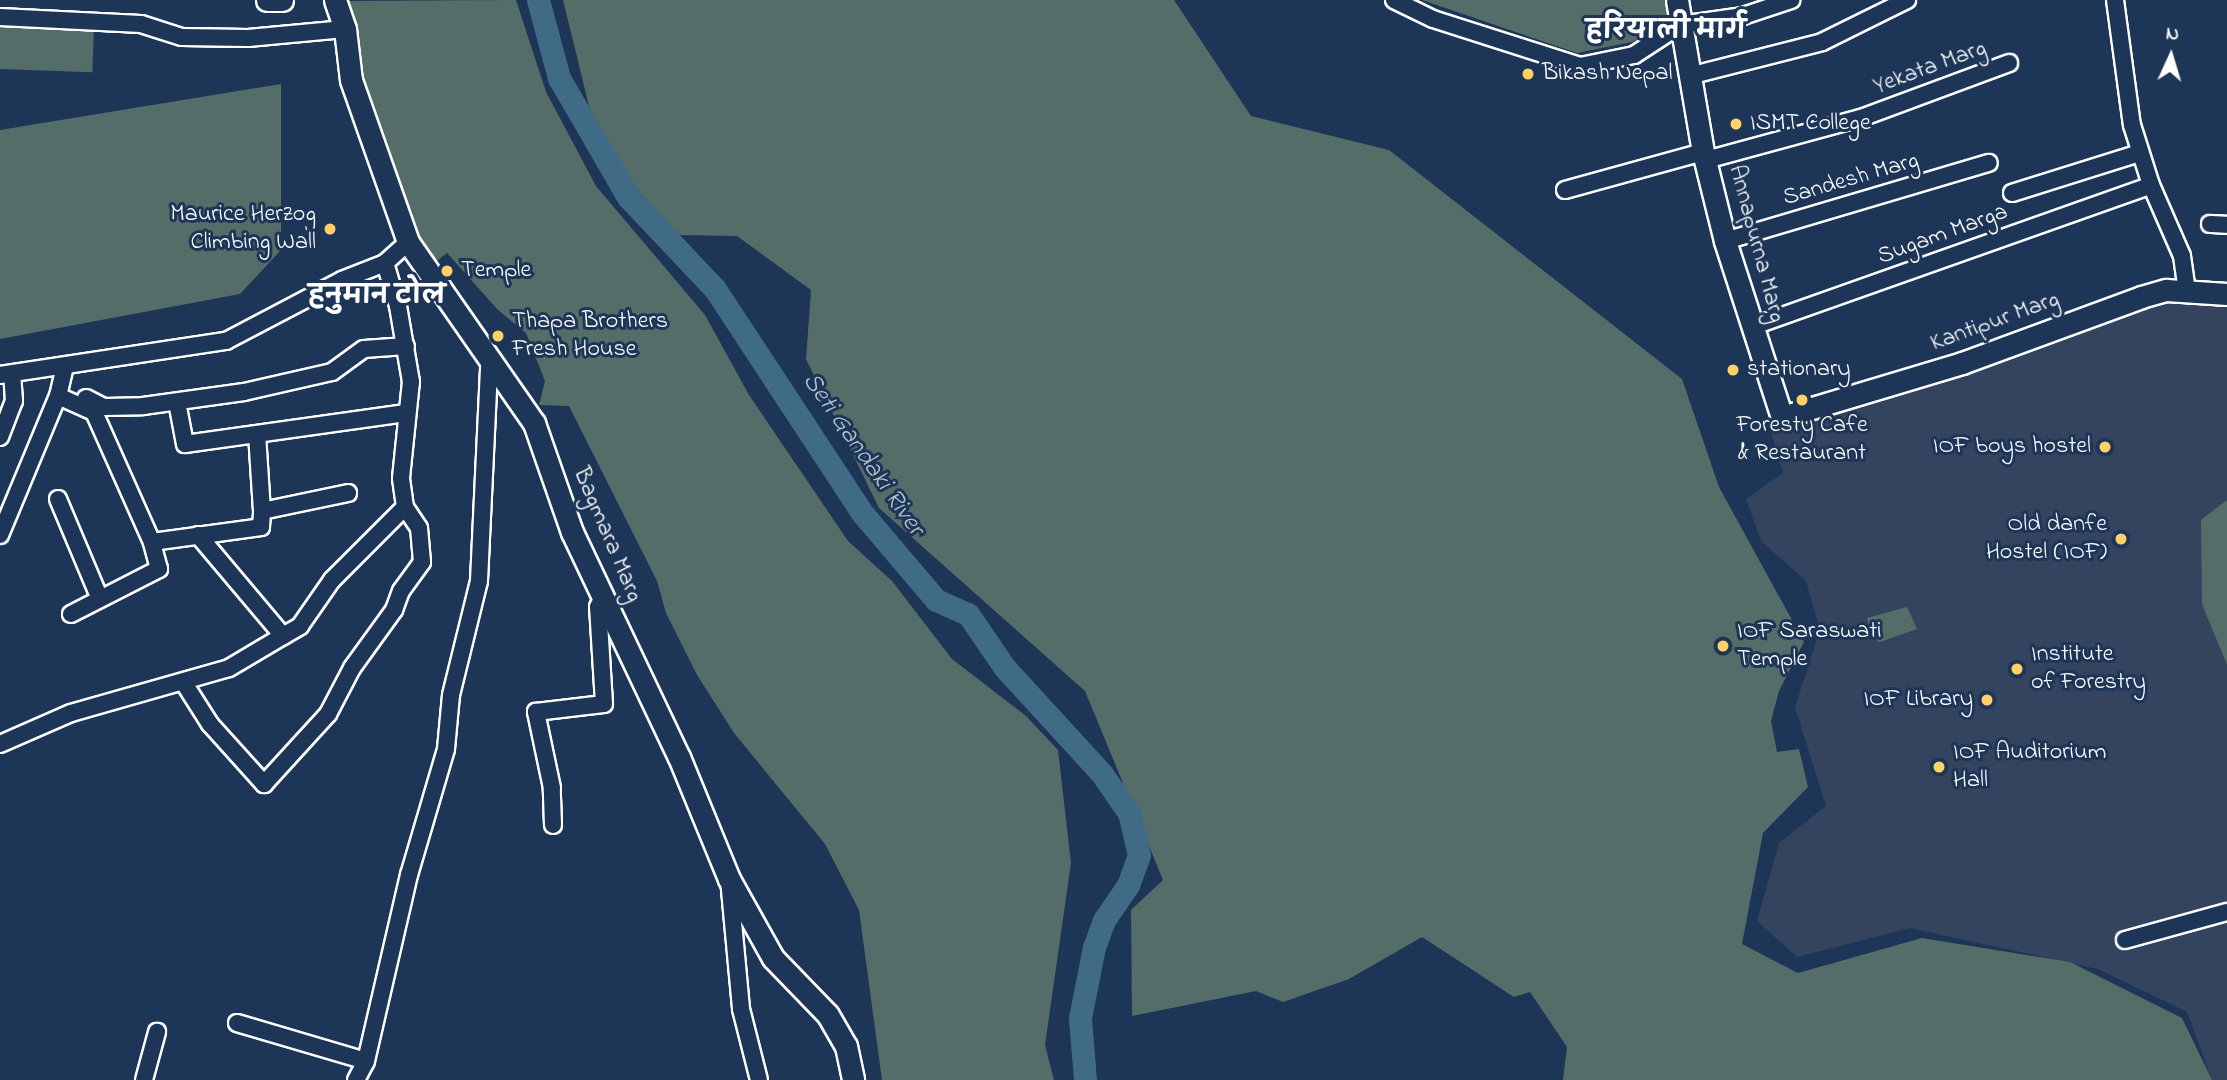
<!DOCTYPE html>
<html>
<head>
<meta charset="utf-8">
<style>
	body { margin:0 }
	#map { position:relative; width:2227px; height:1080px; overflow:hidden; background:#1d3557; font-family:"Indie Flower","Playpen Sans Deva",sans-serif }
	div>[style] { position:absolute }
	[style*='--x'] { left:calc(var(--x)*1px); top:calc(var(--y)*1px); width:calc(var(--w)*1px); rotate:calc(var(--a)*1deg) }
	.built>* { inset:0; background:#34445f }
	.green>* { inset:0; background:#556d69; transform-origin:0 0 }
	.river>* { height:23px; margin:-11.5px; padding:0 11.5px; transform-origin:11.5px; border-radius:11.5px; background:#3f6b86 }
	.roads { filter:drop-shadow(2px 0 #fff) drop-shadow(-2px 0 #fff) drop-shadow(0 2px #fff) drop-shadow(0 -2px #fff) }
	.street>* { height:16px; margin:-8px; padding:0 8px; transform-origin:8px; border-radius:8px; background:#1d3557 }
	.secondary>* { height:21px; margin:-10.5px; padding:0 10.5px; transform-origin:10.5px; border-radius:10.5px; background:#1d3557 }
	.dots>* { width:19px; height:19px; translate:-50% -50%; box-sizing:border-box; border:4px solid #1d3557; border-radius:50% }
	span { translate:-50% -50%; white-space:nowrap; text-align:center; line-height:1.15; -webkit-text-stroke:6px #1d3557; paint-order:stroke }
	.street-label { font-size:24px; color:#fff }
	.poi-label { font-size:24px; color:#fff }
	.left { translate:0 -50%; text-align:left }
	.right { translate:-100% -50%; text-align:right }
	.neighbourhood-label { font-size:26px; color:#fff; font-weight:700 }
	.water-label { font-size:26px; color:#b2c4cf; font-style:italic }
	.north { position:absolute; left:2136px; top:21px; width:70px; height:70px; -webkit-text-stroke:5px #1d3557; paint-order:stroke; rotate:4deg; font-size:19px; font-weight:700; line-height:28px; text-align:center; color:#fff }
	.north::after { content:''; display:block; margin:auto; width:24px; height:32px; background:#fff; clip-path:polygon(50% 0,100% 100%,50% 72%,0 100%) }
</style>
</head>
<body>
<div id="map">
	<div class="built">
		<i style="clip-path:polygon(2170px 297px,2227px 301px,2227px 1080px,2212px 1080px,2187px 1012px,2098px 969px,1910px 928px,1797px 957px,1757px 921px,1779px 843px,1826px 806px,1795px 707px,1820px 630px,1806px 581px,1761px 541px,1746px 499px,1783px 473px,1769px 426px)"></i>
	</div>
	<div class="green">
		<i style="clip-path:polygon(516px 0,546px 92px,596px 186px,705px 315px,749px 395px,848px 541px,892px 581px,952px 659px,1026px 716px,1058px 750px,1071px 863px,1045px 1045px,1054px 1080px,882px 1080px,859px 910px,825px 844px,734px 733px,697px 675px,666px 613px,657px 581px,569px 406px,539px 405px,545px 381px,526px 333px,498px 310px,447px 253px,433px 264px,417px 239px,369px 114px,345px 1px)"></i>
		<i style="clip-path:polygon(563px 0,1174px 0,1251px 116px,1389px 150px,1682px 379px,1719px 487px,1804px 642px,1779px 691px,1771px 721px,1777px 752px,1799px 749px,1808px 787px,1763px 833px,1742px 944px,1798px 973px,1922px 938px,2070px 962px,2182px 1018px,2212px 1080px,1563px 1080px,1567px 1047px,1530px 992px,1514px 997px,1422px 937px,1349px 979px,1283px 1002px,1256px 991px,1132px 1016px,1131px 910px,1163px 880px,1085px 691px,879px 508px,806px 359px,811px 290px,737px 236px,678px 235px,599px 147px)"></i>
		<i style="clip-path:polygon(1422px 0,1665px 0,1669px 24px,1632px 42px,1577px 53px)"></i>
		<i style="left:0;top:24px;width:94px;height:45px;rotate:2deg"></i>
		<i style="clip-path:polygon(281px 84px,281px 250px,240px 294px,0 339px,0 130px)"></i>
		<i style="clip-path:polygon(2227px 500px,2227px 665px,2202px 604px,2201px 520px)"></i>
		<i style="clip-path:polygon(1907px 607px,1917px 629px,1880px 642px,1872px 638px,1867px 618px)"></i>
	</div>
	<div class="river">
		<i style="--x:538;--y:0;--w:81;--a:74.9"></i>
		<i style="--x:559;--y:78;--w:138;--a:59.9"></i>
		<i style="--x:628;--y:197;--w:127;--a:46.6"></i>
		<i style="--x:715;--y:289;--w:269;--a:56.7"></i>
		<i style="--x:863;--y:514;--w:113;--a:49.7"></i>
		<i style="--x:936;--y:600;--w:35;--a:24"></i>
		<i style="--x:968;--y:614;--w:65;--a:55.6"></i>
		<i style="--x:1005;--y:668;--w:144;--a:47.5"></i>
		<i style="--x:1102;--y:774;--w:47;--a:55.3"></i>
		<i style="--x:1129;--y:813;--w:43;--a:76.6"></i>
		<i style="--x:1139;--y:855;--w:32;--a:110"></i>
		<i style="--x:1128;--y:885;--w:42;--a:124.4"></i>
		<i style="--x:1104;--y:920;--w:29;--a:110"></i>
		<i style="--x:1094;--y:947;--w:72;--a:101.2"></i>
		<i style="--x:1080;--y:1018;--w:62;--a:85.4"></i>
	</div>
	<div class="roads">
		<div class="street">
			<i style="--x:1394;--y:0;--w:43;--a:26"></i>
			<i style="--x:1433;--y:19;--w:154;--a:17.7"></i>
			<i style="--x:1580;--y:66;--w:55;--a:-11.5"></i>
			<i style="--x:1634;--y:55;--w:55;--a:-33.1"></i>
			<i style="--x:1680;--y:25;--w:64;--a:-8.1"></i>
			<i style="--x:1743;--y:16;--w:51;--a:-18.4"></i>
			<i style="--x:2115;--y:0;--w:126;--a:82.3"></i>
			<i style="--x:2132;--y:125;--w:63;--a:72.4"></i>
			<i style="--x:2151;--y:185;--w:77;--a:66.4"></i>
			<i style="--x:2182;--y:256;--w:35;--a:82"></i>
			<i style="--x:0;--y:17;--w:141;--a:2.8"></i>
			<i style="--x:141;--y:24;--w:43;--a:17.6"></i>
			<i style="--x:182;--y:37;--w:66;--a:0.9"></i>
			<i style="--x:248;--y:38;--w:97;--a:-5.3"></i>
			<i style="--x:1689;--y:76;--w:137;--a:-14.3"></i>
			<i style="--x:1822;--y:42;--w:95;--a:-26.3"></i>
			<i style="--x:1706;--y:160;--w:161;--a:-15.2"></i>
			<i style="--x:1861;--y:118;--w:158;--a:-20.4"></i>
			<i style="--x:1565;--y:190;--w:143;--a:-15.4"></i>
			<i style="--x:2012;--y:193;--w:134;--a:-17.4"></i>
			<i style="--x:2210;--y:224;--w:17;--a:3"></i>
			<i style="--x:1725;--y:241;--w:275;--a:-16.5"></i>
			<i style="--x:1751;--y:327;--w:424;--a:-19.5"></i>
			<i style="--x:65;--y:366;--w:31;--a:103"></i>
			<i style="--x:58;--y:396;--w:39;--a:24"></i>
			<i style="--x:94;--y:412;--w:142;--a:66"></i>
			<i style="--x:152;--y:542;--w:110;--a:-7.8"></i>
			<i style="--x:261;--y:527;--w:16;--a:-86"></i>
			<i style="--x:262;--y:511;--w:88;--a:-11.8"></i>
			<i style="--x:0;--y:375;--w:229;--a:-8.6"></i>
			<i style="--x:226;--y:341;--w:131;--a:-27.7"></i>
			<i style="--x:342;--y:280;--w:46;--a:-21.6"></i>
			<i style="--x:385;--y:263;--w:31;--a:-42"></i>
			<i style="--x:86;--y:398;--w:20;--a:27"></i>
			<i style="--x:104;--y:407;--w:39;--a:-1"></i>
			<i style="--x:143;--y:406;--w:102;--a:-7.9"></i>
			<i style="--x:244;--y:392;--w:90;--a:-12.8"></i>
			<i style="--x:332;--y:372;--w:39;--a:-36"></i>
			<i style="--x:364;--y:349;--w:42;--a:-4.1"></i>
			<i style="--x:177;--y:402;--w:43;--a:79.2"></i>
			<i style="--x:185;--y:444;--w:223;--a:-8"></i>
			<i style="--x:257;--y:434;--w:77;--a:86.3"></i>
			<i style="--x:0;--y:437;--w:39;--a:-69"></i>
			<i style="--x:14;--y:401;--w:27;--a:-94"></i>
			<i style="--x:58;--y:499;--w:108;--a:67.2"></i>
			<i style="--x:0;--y:535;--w:151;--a:-67.4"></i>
			<i style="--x:198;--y:535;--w:132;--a:49.9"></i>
			<i style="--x:283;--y:636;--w:20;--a:-30"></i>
			<i style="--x:300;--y:626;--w:56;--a:-55.2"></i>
			<i style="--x:332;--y:580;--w:103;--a:-45"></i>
			<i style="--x:405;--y:507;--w:29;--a:-98"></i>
			<i style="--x:401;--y:478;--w:97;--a:-84.1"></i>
			<i style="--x:411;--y:382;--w:77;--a:-99.7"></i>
			<i style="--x:398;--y:306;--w:45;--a:-106.8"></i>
			<i style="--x:71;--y:614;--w:99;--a:-27.1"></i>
			<i style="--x:159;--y:569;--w:28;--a:-105"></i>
			<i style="--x:184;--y:683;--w:49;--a:57.6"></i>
			<i style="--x:210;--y:724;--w:81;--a:48"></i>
			<i style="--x:264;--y:784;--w:95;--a:-47.6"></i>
			<i style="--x:328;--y:714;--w:52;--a:-62.4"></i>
			<i style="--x:352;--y:668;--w:72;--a:-54.1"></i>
			<i style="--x:394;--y:610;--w:20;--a:-70"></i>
			<i style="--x:401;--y:591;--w:36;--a:-54"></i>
			<i style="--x:422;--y:562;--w:34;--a:-95"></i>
			<i style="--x:419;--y:528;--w:25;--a:-124"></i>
			<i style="--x:0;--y:744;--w:77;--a:-23.6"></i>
			<i style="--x:71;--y:713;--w:164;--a:-15.9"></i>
			<i style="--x:229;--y:668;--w:63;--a:-30.7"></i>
			<i style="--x:553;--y:825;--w:37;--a:-92"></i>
			<i style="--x:552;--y:788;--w:78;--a:-101.9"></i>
			<i style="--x:536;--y:712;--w:68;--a:-6.7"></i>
			<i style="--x:604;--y:704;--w:97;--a:-93.5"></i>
			<i style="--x:598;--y:607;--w:11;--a:-63"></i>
			<i style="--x:729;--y:879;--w:131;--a:84.7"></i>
			<i style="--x:741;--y:1009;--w:73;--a:75.8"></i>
			<i style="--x:2125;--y:940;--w:106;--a:-15.4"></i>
			<i style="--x:237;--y:1023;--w:134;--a:16.4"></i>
			<i style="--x:144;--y:1080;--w:50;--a:-74.8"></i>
			<i style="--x:356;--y:1080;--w:21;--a:-62"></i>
			<i style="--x:366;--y:1061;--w:191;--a:-77"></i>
			<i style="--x:409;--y:875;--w:131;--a:-73.6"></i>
			<i style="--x:446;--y:749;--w:54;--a:-84.7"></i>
			<i style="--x:451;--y:695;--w:117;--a:-76.2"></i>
			<i style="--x:479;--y:581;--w:216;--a:-87.3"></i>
		</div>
		<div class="secondary">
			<i style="--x:267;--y:0;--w:15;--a:0"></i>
			<i style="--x:335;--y:0;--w:31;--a:71"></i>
			<i style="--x:345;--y:29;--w:51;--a:83.3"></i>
			<i style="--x:351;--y:80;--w:172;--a:70.6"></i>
			<i style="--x:408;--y:242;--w:221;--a:55.2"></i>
			<i style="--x:534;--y:423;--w:115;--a:70.8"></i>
			<i style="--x:572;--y:532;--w:249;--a:64.6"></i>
			<i style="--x:679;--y:757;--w:132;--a:67.7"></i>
			<i style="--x:729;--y:879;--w:90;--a:60.9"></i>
			<i style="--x:773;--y:958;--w:79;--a:46"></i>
			<i style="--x:828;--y:1015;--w:36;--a:60"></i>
			<i style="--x:846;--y:1046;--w:35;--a:78"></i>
			<i style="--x:1677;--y:0;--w:154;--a:80.3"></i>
			<i style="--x:1703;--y:152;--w:92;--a:76.1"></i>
			<i style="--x:1725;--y:241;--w:185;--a:72.1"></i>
			<i style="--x:1782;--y:417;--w:188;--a:-16.7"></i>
			<i style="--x:1962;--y:363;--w:191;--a:-20.2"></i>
			<i style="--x:2141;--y:297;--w:26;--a:-16"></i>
			<i style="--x:2166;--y:290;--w:61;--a:3.8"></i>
		</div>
	</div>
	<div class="dots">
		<i style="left:1528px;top:74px;background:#ffd166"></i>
		<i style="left:1736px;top:124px;background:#ffd166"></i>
		<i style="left:330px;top:229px;background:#ffd166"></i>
		<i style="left:447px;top:271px;background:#ffd166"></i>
		<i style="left:498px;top:336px;background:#ffd166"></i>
		<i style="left:1733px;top:370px;background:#ffd166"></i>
		<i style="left:1802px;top:400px;background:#ffd166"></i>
		<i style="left:2105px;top:447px;background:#ffd166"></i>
		<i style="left:2121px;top:539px;background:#ffd166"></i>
		<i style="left:1723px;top:646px;background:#ffd166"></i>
		<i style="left:2017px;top:669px;background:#ffd166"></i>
		<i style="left:1987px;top:700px;background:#ffd166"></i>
		<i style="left:1939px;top:767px;background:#ffd166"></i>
	</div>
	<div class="street-label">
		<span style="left:1930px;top:68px;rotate:-20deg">Yekata Marg</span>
		<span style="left:1851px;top:180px;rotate:-16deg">Sandesh Marg</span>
		<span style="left:1943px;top:235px;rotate:-20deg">Sugam Marga</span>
		<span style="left:1756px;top:244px;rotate:75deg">Annapurna Marg</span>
		<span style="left:1995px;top:322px;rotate:-20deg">Kantipur Marg</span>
		<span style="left:607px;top:535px;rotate:67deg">Bagmara Marg</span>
	</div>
	<div class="poi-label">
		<span class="left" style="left:1542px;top:74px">Bikash Nepal</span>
		<span class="left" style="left:1750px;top:124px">ISMT College</span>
		<span class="right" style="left:316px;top:229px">Maurice Herzog<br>Climbing Wall</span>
		<span class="left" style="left:461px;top:271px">Temple</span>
		<span class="left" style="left:512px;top:336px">Thapa Brothers<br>Fresh House</span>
		<span class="left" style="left:1747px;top:370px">stationary</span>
		<span style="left:1802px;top:440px">Foresty Cafe<br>&amp; Restaurant</span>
		<span class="right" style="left:2091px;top:447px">IOF boys hostel</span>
		<span class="right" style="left:2107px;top:539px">Old danfe<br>Hostel (IOF)</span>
		<span class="left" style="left:1737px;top:646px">IOF Saraswati<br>Temple</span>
		<span class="left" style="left:2031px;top:669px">Institute<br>of Forestry</span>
		<span class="right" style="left:1973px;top:700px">IOF Library</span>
		<span class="left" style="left:1953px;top:767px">IOF Auditorium<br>Hall</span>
	</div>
	<div class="neighbourhood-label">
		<span style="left:1666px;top:33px">हरियाली मार्ग</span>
		<span style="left:377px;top:298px">हनुमान टोल</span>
	</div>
	<div class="water-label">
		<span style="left:862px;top:455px;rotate:55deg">Seti Gandaki River</span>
	</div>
	<div class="north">N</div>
</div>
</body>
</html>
